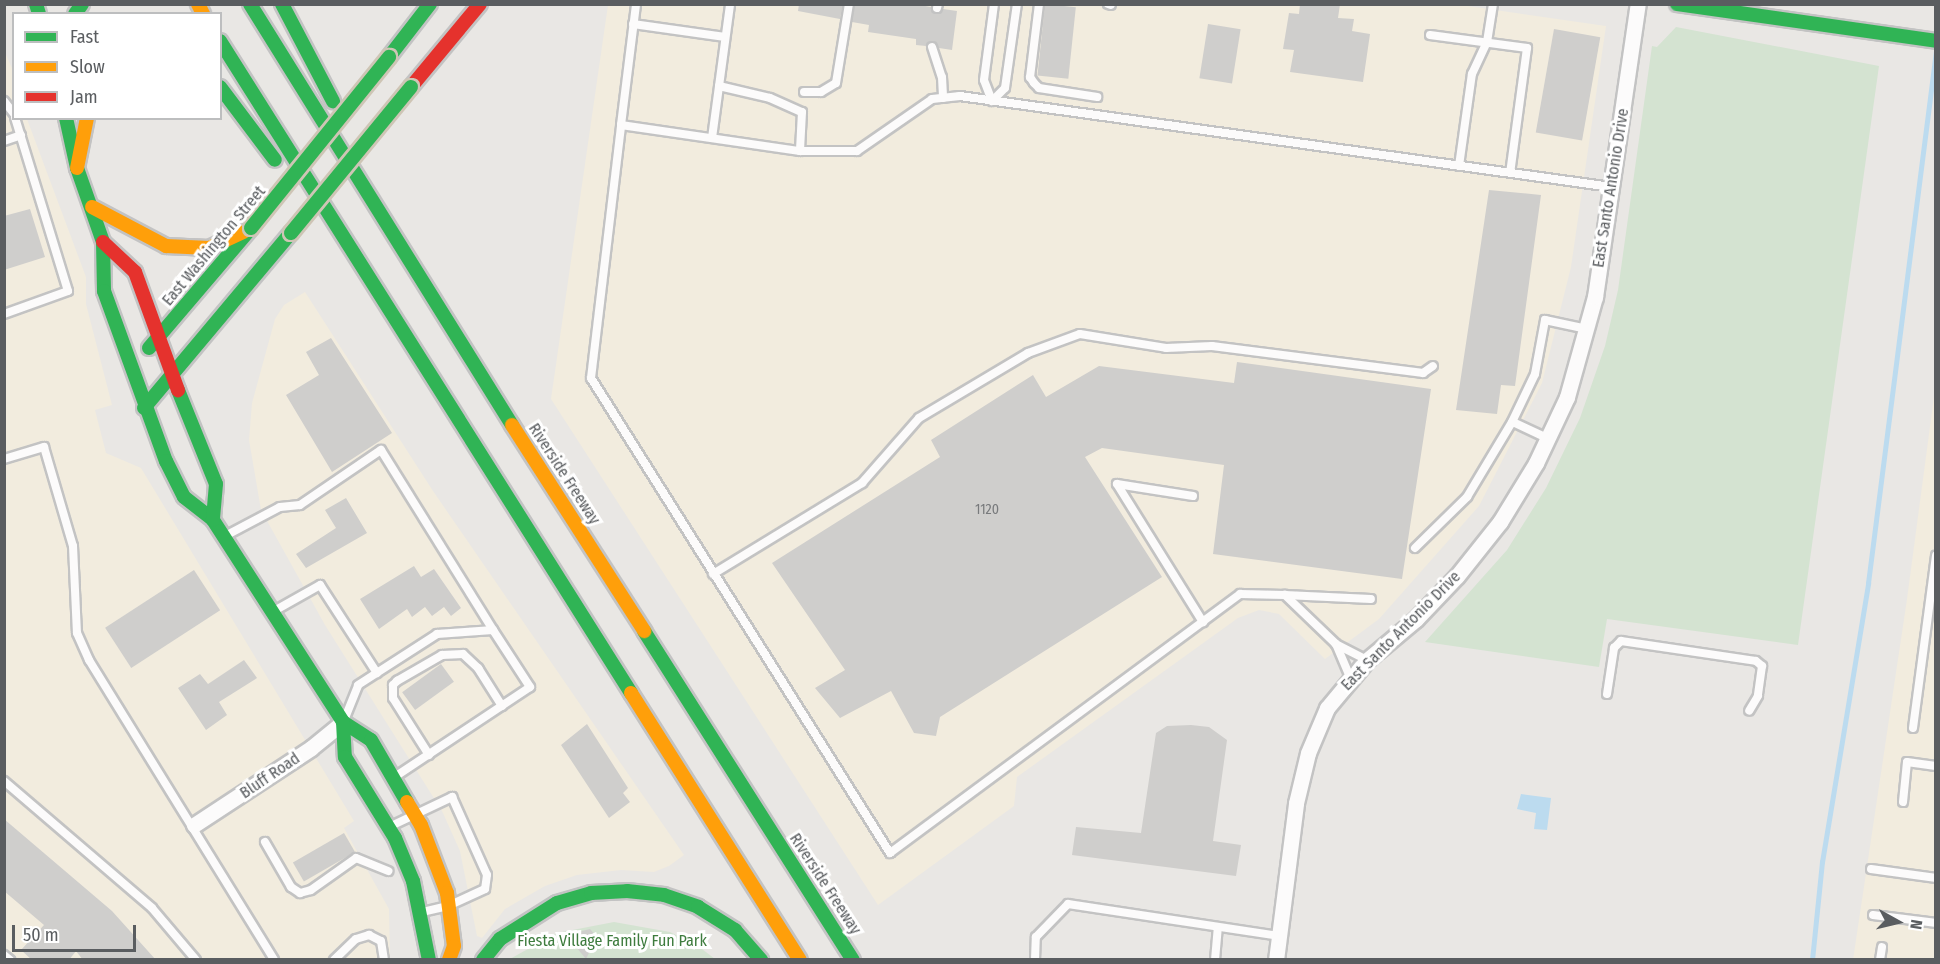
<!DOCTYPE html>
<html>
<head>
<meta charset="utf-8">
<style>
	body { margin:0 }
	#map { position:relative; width:1940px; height:964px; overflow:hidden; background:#e9e7e4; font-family:"Fira Sans Condensed",sans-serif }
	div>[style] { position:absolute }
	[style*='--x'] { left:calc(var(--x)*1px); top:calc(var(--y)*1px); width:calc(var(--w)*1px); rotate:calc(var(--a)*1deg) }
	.commercial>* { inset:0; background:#f2ecde }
	.green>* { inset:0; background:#d4e3d1 }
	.water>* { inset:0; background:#bcdbef }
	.stream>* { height:5px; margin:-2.5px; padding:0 2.5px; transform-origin:2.5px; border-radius:2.5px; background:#bcdbef }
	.building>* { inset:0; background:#cfcecc; transform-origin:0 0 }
	.roads { filter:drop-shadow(2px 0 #c3c3c3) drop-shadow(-2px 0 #c3c3c3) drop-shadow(0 2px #c3c3c3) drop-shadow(0 -2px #c3c3c3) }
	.lane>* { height:8px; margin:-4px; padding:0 4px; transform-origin:4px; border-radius:4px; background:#fcfbfb }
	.street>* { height:15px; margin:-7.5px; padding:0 7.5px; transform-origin:7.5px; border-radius:7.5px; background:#fcfbfb }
	.fast>* { height:14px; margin:-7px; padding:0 7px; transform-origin:7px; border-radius:7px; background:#30b455 }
	.slow>* { height:14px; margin:-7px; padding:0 7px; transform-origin:7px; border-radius:7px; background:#ff9f0a }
	.jam>* { height:14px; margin:-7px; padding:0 7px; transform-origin:7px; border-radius:7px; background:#e5322d }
	.bridges { filter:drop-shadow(2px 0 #cec5b5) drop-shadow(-2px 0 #cec5b5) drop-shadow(0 2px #cec5b5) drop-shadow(0 -2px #cec5b5) }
	.fast-bridge>* { height:14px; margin:-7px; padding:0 7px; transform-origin:7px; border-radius:7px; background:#30b455 }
	span { translate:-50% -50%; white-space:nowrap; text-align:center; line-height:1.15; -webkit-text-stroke:6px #fff; paint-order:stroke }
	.number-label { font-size:14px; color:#787a7c }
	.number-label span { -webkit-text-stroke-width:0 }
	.street-label { font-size:16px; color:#5a5d60 }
	.park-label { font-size:16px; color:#3e7c3e }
	.frame { position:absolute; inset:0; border:6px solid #5a5d60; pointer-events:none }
	.legend { position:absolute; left:12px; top:12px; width:210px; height:108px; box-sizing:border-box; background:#fff; border:2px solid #bdbebf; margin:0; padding:8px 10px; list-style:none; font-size:18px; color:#5a5d60 }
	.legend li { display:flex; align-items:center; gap:12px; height:30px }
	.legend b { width:30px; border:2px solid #bdbebf }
	.north { position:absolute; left:1868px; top:892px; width:60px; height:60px; -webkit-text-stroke:4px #fff; paint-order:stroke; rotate:98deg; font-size:16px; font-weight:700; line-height:24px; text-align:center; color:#5a5d60 }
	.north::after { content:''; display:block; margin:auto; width:21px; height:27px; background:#5a5d60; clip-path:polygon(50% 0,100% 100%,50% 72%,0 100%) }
	.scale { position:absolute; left:12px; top:925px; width:124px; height:27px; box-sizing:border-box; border:3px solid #5a5d60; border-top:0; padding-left:8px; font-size:18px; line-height:21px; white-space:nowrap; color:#5a5d60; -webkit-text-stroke:4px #fff; paint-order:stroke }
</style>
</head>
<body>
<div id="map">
	<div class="commercial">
		<i style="clip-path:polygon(1454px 4px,1606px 26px,1571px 267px,1542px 383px,1479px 506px,1379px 619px,1325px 659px,1279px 614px,1259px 610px,1238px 618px,1017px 777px,1014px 806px,878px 905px,551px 399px,608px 5px)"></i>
		<i style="clip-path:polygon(4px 50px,13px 71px,14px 118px,27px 119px,86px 277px,86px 304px,112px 405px,95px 410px,106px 453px,141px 468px,354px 821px,344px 828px,389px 909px,390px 959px,5px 959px)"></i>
		<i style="clip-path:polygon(305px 292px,433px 491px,684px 855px,669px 866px,654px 872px,621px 870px,577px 875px,545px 886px,505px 909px,482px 938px,477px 936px,460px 851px,442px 811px,325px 625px,261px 510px,249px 440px,252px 403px,275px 319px,284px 305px)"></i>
		<i style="clip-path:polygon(1935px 389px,1935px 959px,1853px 960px,1907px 599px)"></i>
	</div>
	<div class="green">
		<i style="clip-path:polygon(1676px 27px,1879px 66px,1798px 645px,1607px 619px,1599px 667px,1425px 642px,1507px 550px,1546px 488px,1580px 418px,1605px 346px,1618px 290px,1652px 46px,1657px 47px)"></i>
		<i style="clip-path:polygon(614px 922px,670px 932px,698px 946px,715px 959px,508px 960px,557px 933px)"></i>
	</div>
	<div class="water">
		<i style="clip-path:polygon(1521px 794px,1551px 798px,1547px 830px,1534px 829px,1536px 813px,1517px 809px)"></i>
	</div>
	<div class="stream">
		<i style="--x:1812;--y:960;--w:99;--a:-84.2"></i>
		<i style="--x:1822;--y:862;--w:283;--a:-80.6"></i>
		<i style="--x:1868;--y:583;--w:536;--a:-82.72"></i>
	</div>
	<div class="building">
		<i style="clip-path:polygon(799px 4px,843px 4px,840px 19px,798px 11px)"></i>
		<i style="clip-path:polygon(855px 4px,914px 4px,931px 7px,936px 14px,943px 9px,957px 11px,952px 50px,939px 48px,934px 41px,926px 46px,916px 45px,916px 39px,868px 32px,869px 25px,852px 22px)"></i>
		<i style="left:1045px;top:4px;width:31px;height:72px;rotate:6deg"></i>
		<i style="clip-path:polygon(1300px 4px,1340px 4px,1338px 18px,1354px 19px,1352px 31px,1370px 34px,1363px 82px,1290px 72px,1294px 50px,1283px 49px,1289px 13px,1299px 14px)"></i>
		<i style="left:1208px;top:24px;width:33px;height:55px;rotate:9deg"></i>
		<i style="left:1554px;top:29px;width:47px;height:105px;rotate:10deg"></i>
		<i style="clip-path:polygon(1489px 190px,1541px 195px,1515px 386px,1501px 385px,1497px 414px,1456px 410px)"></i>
		<i style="clip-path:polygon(30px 209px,45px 257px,4px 270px,4px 216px)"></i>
		<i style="clip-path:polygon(331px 338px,392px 433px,332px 472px,286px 395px,319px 375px,306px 352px)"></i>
		<i style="clip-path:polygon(1237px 362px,1431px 389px,1402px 579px,1213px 554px,1224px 465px,1102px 448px,1085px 457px,1162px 577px,940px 717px,936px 736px,914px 733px,891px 691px,840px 718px,815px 688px,845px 670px,772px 563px,940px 457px,931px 440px,1033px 375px,1046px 397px,1099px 366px,1234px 383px)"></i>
		<i style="clip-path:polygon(346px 498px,367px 533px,306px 568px,296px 554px,336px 528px,325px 510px)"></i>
		<i style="clip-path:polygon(414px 566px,421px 577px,434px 569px,461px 608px,451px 616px,444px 607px,432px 616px,425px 607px,412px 617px,407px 609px,379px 629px,360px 599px)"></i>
		<i style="left:194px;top:570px;width:48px;height:106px;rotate:57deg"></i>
		<i style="clip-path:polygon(244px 660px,257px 678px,219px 702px,227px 715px,206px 730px,178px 688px,200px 674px,208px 684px)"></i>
		<i style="left:441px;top:664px;width:22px;height:48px;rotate:54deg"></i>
		<i style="clip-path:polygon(587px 724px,628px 788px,623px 793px,630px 802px,609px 818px,561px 745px)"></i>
		<i style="clip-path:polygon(1191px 725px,1209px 727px,1227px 740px,1213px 841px,1241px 845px,1236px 876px,1072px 855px,1076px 827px,1141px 833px,1156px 733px,1167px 726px)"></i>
		<i style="clip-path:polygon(4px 819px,112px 911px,156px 960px,83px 960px,76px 951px,69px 960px,32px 960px,21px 950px,44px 925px,4px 891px)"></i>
		<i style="left:344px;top:833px;width:22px;height:59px;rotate:60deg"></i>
		<i style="clip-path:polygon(590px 929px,597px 937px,586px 959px,566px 935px)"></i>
	</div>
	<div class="roads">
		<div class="lane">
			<i style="--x:1039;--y:4;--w:74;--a:97"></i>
			<i style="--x:1030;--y:77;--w:7;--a:56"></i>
			<i style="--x:1034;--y:83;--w:7;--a:45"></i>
			<i style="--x:1039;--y:88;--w:59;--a:8.8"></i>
			<i style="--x:1108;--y:4;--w:3;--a:18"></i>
			<i style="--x:937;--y:8;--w:4;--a:-76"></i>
			<i style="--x:633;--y:24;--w:93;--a:8"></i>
			<i style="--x:1430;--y:35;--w:98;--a:7.6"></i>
			<i style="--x:1527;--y:48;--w:126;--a:97.7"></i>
			<i style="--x:932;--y:47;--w:32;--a:72"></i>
			<i style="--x:942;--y:77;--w:21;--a:87"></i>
			<i style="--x:719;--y:86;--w:52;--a:13.2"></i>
			<i style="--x:770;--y:98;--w:35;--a:24"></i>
			<i style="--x:802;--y:112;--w:39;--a:93"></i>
			<i style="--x:804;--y:92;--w:17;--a:0"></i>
			<i style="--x:821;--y:92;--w:17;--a:-31"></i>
			<i style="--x:836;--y:83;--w:80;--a:-80.7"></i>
			<i style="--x:4;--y:101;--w:16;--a:52"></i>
			<i style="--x:992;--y:101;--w:18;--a:-45"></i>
			<i style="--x:1005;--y:88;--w:85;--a:-81.9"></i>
			<i style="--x:992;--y:101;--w:22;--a:-111"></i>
			<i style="--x:984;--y:80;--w:77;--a:-82.5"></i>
			<i style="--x:621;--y:125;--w:122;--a:-82.9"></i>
			<i style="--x:712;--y:138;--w:135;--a:-82.3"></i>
			<i style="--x:4;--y:141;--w:18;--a:-19"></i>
			<i style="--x:1459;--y:166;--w:93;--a:-82"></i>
			<i style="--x:1472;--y:74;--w:35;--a:-65"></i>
			<i style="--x:1487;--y:42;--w:38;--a:-81"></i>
			<i style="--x:4;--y:314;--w:68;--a:-19.8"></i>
			<i style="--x:68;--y:291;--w:181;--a:-107"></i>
			<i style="--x:1547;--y:438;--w:38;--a:-155"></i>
			<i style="--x:1512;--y:422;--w:53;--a:-64.4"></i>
			<i style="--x:1535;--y:374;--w:55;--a:-79.5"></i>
			<i style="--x:1545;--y:320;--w:43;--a:12.1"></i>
			<i style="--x:4;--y:459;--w:42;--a:-16.7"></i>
			<i style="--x:44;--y:447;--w:103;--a:73.7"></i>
			<i style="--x:73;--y:546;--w:87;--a:87.4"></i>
			<i style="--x:77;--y:633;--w:30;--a:66"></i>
			<i style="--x:89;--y:660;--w:352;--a:58.3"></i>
			<i style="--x:1193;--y:496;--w:77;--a:-171"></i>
			<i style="--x:1117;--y:484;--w:163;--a:58.1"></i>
			<i style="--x:225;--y:536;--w:62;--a:-27.8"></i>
			<i style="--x:280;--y:507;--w:20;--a:-6"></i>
			<i style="--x:300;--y:505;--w:98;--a:-34.2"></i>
			<i style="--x:381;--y:450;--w:212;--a:58.1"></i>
			<i style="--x:1415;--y:548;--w:73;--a:-44.4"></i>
			<i style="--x:1467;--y:497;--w:87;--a:-59"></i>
			<i style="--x:713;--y:574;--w:175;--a:-31.4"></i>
			<i style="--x:862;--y:483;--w:86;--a:-48.8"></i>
			<i style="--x:919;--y:418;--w:127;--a:-30.8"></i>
			<i style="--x:1028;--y:353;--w:55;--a:-20.1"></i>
			<i style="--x:1080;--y:334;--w:87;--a:9.2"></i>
			<i style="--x:1166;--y:348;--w:46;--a:-2.5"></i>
			<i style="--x:1212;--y:346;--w:213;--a:7.3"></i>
			<i style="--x:1423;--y:373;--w:12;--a:-35"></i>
			<i style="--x:1285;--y:595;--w:86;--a:2.7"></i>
			<i style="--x:274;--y:611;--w:53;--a:-29.5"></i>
			<i style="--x:320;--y:585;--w:105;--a:57.1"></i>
			<i style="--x:1336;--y:644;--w:36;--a:67"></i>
			<i style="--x:1367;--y:660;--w:35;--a:-153"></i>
			<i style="--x:1336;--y:644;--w:71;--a:-136.1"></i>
			<i style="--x:1285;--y:595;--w:45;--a:-178.7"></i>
			<i style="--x:1240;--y:594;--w:435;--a:143.5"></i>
			<i style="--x:890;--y:853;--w:561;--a:-122.19"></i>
			<i style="--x:591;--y:378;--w:255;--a:-83.2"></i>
			<i style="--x:621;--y:125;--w:181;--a:8.3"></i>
			<i style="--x:800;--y:151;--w:57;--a:0"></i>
			<i style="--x:857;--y:151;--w:91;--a:-34.7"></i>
			<i style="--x:932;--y:99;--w:28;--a:-6"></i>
			<i style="--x:960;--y:96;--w:658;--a:7.95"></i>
			<i style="--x:1607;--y:694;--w:47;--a:-81.3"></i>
			<i style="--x:1614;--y:648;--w:10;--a:-45"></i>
			<i style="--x:1621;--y:641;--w:136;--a:8.4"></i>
			<i style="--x:1756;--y:661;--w:8;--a:40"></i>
			<i style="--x:1762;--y:666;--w:30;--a:98"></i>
			<i style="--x:1758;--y:696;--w:17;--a:121"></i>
			<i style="--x:345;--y:718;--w:35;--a:-68"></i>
			<i style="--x:358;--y:685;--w:94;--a:-32.8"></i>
			<i style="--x:437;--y:634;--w:56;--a:-4.1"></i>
			<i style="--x:493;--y:630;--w:68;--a:57"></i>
			<i style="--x:530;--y:687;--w:161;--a:146.4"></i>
			<i style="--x:1913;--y:728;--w:174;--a:-82.4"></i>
			<i style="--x:429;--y:755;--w:67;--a:-122.3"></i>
			<i style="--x:393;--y:698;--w:13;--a:-90"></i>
			<i style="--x:393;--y:685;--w:6;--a:-45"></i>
			<i style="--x:397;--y:681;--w:52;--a:-30"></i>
			<i style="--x:442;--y:655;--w:21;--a:-3"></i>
			<i style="--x:463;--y:654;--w:21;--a:43"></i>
			<i style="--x:478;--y:668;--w:45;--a:57.7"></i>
			<i style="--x:4;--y:781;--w:195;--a:40.6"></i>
			<i style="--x:152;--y:908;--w:68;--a:49.8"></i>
			<i style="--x:1903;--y:802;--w:40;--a:-84.3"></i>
			<i style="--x:1907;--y:762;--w:29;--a:8"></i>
			<i style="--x:391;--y:826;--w:68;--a:-25.4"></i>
			<i style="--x:452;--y:797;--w:85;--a:65.8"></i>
			<i style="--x:487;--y:875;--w:14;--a:98"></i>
			<i style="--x:485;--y:889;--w:41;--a:155.3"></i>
			<i style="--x:448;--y:906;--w:27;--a:167"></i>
			<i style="--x:265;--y:842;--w:52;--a:60"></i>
			<i style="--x:291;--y:887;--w:11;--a:34"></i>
			<i style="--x:300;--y:893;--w:11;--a:-15"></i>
			<i style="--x:311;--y:890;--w:55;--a:-35.4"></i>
			<i style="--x:356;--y:858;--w:35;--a:22"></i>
			<i style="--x:1871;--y:869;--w:66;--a:7.9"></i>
			<i style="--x:1873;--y:915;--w:64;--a:7.2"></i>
			<i style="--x:4;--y:955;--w:8;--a:40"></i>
			<i style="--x:334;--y:960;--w:30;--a:-44"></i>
			<i style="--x:356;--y:939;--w:14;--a:-17"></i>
			<i style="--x:369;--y:935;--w:13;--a:27"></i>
			<i style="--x:381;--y:941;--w:19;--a:81"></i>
			<i style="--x:1035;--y:960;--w:23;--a:-88"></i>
			<i style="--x:1036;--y:937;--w:46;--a:-45.9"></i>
			<i style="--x:1068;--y:904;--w:213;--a:8.6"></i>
			<i style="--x:1215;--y:960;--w:33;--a:-85"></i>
			<i style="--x:1880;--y:960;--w:13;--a:-81"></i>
		</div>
		<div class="street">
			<i style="--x:194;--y:825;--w:140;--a:-33.3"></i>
			<i style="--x:311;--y:748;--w:41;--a:-39.1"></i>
			<i style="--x:1276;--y:960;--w:158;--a:-82.7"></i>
			<i style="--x:1296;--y:803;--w:51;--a:-76.5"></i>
			<i style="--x:1308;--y:753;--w:49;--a:-67.1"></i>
			<i style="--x:1327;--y:708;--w:62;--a:-50.2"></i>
			<i style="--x:1367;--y:660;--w:64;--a:-39.9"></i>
			<i style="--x:1416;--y:619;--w:59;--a:-46.4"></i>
			<i style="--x:1457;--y:576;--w:69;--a:-51.5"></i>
			<i style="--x:1500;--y:522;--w:69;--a:-58.6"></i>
			<i style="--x:1536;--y:463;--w:73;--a:-64.8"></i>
			<i style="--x:1567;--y:397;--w:104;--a:-74.4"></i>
			<i style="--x:1595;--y:297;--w:296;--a:-81.7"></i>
		</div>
		<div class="fast">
			<i style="--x:36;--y:4;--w:10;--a:73"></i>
			<i style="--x:250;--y:4;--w:496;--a:58.1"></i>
			<i style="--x:282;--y:4;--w:110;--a:62.3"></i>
			<i style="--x:1677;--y:4;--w:262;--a:8.1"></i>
			<i style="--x:75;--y:14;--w:12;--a:-55"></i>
			<i style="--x:220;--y:41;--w:771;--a:57.77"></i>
			<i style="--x:389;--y:57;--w:67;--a:-52.3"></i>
			<i style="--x:220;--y:87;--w:91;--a:53"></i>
			<i style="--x:66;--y:118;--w:51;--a:77.6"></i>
			<i style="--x:77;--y:168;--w:78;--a:70.6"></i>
			<i style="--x:103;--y:242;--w:49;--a:88.8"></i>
			<i style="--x:104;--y:291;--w:181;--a:70"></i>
			<i style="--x:166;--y:461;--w:40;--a:63.4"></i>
			<i style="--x:184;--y:497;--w:37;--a:38"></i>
			<i style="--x:213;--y:520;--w:240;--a:57.2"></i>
			<i style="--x:343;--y:722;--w:33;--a:33"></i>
			<i style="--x:371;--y:740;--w:72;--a:59.9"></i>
			<i style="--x:149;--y:348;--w:157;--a:-49.6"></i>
			<i style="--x:178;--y:390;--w:101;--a:68"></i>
			<i style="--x:216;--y:484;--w:36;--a:95"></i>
			<i style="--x:144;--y:408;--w:229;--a:-50"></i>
			<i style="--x:644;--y:631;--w:390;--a:57.6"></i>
			<i style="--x:343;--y:722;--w:35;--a:87"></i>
			<i style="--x:345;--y:757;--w:95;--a:58.3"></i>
			<i style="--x:395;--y:838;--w:47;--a:67.3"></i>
			<i style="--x:413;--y:881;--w:81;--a:78.6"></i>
			<i style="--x:483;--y:960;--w:27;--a:-51"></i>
			<i style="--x:500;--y:939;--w:67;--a:-32.3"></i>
			<i style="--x:557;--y:903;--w:35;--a:-16"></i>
			<i style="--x:591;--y:893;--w:36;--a:-3"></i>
			<i style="--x:627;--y:891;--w:37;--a:6"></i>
			<i style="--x:664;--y:895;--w:36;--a:19"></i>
			<i style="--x:698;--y:907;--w:44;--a:31.9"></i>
			<i style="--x:735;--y:930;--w:40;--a:49"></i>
		</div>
		<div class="slow">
			<i style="--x:198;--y:4;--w:11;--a:63"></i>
			<i style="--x:77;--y:168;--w:51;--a:-78.7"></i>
			<i style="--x:92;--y:207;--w:84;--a:27.8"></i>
			<i style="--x:166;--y:246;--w:43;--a:2.7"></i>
			<i style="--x:209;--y:248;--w:38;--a:-25"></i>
			<i style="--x:512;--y:425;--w:245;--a:57.3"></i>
			<i style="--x:631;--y:693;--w:316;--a:57.7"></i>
			<i style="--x:407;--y:802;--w:27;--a:59"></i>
			<i style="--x:421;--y:825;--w:73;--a:69.1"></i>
			<i style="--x:447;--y:893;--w:53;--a:82.5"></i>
			<i style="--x:454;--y:946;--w:15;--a:110"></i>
		</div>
		<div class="jam">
			<i style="--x:411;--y:87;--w:108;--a:-50.3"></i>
			<i style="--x:103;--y:242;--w:44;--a:43.2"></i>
			<i style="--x:135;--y:272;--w:126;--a:70"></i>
		</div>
	</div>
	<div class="bridges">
		<div class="fast-bridge">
			<i style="--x:251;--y:228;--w:220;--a:-51.1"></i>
			<i style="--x:291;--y:233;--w:189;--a:-50.6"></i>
		</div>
	</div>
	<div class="number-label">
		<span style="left:987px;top:510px">1120</span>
	</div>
	<div class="street-label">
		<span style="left:1611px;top:188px;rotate:-81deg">East Santo Antonio Drive</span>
		<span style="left:214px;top:246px;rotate:-50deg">East Washington Street</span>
		<span style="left:564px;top:474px;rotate:57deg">Riverside Freeway</span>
		<span style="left:1401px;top:631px;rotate:-45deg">East Santo Antonio Drive</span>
		<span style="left:270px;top:776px;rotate:-34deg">Bluff Road</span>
		<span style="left:825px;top:884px;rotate:57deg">Riverside Freeway</span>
	</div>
	<div class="park-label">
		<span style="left:612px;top:941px">Fiesta Village Family Fun Park</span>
	</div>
	<div class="frame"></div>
	<ul class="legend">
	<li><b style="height:8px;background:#30b455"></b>Fast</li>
	<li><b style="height:8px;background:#ff9f0a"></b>Slow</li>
	<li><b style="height:8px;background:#e5322d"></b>Jam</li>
	</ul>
	<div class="north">N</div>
	<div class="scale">50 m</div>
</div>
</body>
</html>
